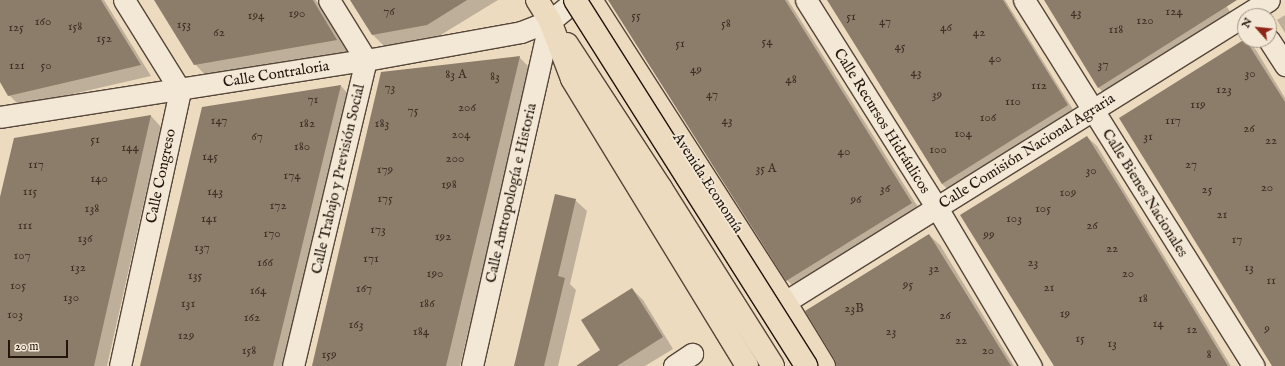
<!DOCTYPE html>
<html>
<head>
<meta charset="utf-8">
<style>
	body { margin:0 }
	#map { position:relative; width:1285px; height:366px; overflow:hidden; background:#eddbc0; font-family:"IM FELL English",serif }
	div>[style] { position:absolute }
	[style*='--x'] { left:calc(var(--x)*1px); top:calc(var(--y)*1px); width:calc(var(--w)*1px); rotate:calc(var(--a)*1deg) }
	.shadow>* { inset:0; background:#0003 }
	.building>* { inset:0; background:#8c7c6a }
	.roads { filter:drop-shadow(1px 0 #554639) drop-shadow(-1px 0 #554639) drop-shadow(0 1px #554639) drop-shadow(0 -1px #554639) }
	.minor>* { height:21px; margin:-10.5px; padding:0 10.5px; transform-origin:10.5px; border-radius:10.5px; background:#f3e8d6 }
	.major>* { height:22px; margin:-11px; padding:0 11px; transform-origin:11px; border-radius:11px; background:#eddbc0 }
	.bridges { filter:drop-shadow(1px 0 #22150c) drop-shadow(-1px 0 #22150c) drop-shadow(0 1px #22150c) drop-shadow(0 -1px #22150c) }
	.major-bridge>* { height:22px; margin:-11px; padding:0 11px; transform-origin:11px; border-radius:11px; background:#eddbc0 }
	span { translate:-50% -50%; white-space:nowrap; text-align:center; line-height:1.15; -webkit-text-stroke:3.5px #f3e8d6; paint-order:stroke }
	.number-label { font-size:13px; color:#3c2f24 }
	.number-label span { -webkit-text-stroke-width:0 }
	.street-label { font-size:15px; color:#22150c }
	.north { position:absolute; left:1237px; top:8px; width:40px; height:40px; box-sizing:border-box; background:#f3e8d6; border:1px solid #9f9485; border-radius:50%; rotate:297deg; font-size:11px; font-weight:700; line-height:16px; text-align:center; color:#22150c }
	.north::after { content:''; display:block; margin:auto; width:14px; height:18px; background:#8f2418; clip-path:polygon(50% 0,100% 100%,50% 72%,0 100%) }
	.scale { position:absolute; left:8px; top:340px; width:60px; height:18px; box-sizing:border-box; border:2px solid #22150c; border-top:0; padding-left:5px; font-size:12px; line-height:14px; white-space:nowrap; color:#22150c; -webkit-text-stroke:3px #f3e8d6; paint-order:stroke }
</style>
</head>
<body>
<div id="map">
	<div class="shadow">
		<i style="clip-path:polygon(0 0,104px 0,151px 76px,20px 106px,9px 95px,0 80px)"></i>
		<i style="clip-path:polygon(155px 0,316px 0,349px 52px,207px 77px,195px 64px)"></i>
		<i style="clip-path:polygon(352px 0,498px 0,439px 36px,385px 47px,373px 35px)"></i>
		<i style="clip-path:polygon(610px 0,788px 0,923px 215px,799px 292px,787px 280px)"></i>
		<i style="clip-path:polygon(828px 0,1005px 0,1077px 116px,953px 194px,942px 184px)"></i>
		<i style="clip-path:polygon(1045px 0,1223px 0,1233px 17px,1108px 97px,1099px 88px)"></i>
		<i style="clip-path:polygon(1285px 15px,1285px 33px,1277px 20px)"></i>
		<i style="clip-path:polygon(1245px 40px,1256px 50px,1285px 98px,1285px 366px,1273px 366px)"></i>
		<i style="clip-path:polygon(519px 57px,531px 69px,460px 366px,314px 366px)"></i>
		<i style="clip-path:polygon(341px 86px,352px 98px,288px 366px,141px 366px)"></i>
		<i style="clip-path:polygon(151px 116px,161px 127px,107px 366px,0 366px,0 201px)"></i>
		<i style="clip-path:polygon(1087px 137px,1097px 146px,1231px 366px,1055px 366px)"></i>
		<i style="clip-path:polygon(575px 200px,587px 211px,570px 284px,576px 290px,558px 366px,515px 366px)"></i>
		<i style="clip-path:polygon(929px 235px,940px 245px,1014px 366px,838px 366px)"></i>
		<i style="clip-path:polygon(632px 289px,643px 300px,673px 349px,645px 366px,611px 366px)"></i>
	</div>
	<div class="building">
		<i style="clip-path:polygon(0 0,101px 0,141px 65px,8px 96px,0 82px)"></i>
		<i style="clip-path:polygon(154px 0,313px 0,337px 40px,194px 65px)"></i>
		<i style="clip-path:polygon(350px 0,467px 0,427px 25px,372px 35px)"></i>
		<i style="clip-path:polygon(608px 0,785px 0,912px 203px,786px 281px)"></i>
		<i style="clip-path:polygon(827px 0,1003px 0,1068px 105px,942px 184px)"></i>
		<i style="clip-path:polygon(1044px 0,1237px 0,1098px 88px)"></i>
		<i style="clip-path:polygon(1245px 39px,1285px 102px,1285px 366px,1272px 366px,1119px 118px)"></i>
		<i style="clip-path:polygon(520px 56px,446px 366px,312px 366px,381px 72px)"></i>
		<i style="clip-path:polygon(341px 85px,273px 366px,140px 366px,202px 107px)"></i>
		<i style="clip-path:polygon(151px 115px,94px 366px,0 366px,0 197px,14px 138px)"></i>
		<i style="clip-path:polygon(1087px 136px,1121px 190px,1228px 366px,1054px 366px,960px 215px)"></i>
		<i style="clip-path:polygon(555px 194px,576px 199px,558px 276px,565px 278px,544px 366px,514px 366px)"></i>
		<i style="clip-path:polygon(929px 234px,1011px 366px,836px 366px,835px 360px,805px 311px)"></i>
		<i style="clip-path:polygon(632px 288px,663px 337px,617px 366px,576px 366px,600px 350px,581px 320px)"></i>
	</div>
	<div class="roads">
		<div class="minor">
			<i style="--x:806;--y:0;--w:246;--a:57.8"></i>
			<i style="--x:937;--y:208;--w:184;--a:59.3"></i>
			<i style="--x:1024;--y:0;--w:432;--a:57.9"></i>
			<i style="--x:1269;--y:40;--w:30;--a:57"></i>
			<i style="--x:0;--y:117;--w:370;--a:-8.9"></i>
			<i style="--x:366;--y:60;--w:158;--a:-10.2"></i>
			<i style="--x:521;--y:32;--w:31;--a:-21"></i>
			<i style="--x:550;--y:21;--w:33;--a:-39"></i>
			<i style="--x:785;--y:302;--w:570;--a:-31.96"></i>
			<i style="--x:120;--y:366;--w:282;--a:-77.7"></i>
			<i style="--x:180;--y:90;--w:106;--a:-121.9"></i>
			<i style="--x:293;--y:366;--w:315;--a:-76.6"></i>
			<i style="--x:366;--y:60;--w:70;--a:-121.7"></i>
			<i style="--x:472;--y:366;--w:354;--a:-77.3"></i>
			<i style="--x:674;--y:366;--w:22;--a:-34"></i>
		</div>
		<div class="major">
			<i style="--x:537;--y:0;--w:25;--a:58"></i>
			<i style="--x:550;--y:21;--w:62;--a:69.2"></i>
			<i style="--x:572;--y:79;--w:336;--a:58.6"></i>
			<i style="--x:591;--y:0;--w:359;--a:57.3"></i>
			<i style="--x:785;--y:302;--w:75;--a:58.6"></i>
			<i style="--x:567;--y:44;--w:172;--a:56.9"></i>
			<i style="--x:661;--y:188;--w:210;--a:57.8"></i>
		</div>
	</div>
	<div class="bridges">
		<div class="major-bridge">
			<i style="--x:575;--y:0;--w:433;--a:57.7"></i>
		</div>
	</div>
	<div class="number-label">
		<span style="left:389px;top:12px">76</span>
		<span style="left:1174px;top:12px">124</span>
		<span style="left:1076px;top:13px">43</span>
		<span style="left:297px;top:14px">190</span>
		<span style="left:256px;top:16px">194</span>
		<span style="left:636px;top:16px">55</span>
		<span style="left:851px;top:17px">51</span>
		<span style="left:1145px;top:21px">120</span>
		<span style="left:43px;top:22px">160</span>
		<span style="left:885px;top:22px">47</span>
		<span style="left:726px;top:24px">58</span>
		<span style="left:184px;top:25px">153</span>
		<span style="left:75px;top:27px">158</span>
		<span style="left:16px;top:28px">125</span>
		<span style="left:946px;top:28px">46</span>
		<span style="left:1116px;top:30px">118</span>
		<span style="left:219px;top:33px">62</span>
		<span style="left:979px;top:33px">42</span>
		<span style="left:104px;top:39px">152</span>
		<span style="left:767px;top:42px">54</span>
		<span style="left:680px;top:44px">51</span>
		<span style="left:900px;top:47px">45</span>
		<span style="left:995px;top:59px">40</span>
		<span style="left:1103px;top:65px">37</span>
		<span style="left:17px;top:66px">121</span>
		<span style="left:46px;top:66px">50</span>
		<span style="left:696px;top:70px">49</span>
		<span style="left:916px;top:73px">43</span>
		<span style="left:1250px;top:74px">30</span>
		<span style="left:456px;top:75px">83 A</span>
		<span style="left:495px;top:77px">83</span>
		<span style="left:791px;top:80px">48</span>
		<span style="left:1039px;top:86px">112</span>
		<span style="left:390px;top:88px">73</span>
		<span style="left:1224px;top:90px">123</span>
		<span style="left:712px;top:95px">47</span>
		<span style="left:937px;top:95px">39</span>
		<span style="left:313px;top:100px">71</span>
		<span style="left:1013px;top:102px">110</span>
		<span style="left:1198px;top:105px">119</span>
		<span style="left:467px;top:108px">206</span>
		<span style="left:413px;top:111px">75</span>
		<span style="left:988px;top:118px">106</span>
		<span style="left:219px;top:121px">147</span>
		<span style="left:727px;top:121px">43</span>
		<span style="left:1173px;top:121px">117</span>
		<span style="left:307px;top:124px">182</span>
		<span style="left:382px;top:124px">183</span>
		<span style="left:1249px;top:129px">26</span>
		<span style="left:963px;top:134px">104</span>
		<span style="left:461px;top:135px">204</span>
		<span style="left:257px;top:137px">67</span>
		<span style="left:1148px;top:137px">31</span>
		<span style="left:95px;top:140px">51</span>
		<span style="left:1271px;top:141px">22</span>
		<span style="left:302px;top:147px">180</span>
		<span style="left:130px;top:148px">144</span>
		<span style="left:938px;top:150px">100</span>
		<span style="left:844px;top:152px">40</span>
		<span style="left:210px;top:157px">145</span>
		<span style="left:455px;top:159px">200</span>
		<span style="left:36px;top:165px">117</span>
		<span style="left:1191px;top:165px">27</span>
		<span style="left:766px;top:169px">35 A</span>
		<span style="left:385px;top:170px">179</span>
		<span style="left:1091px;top:171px">30</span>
		<span style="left:292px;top:176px">174</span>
		<span style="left:99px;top:179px">140</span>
		<span style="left:449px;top:185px">198</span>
		<span style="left:1267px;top:188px">20</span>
		<span style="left:885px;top:189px">36</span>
		<span style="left:1207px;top:190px">25</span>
		<span style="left:30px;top:192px">115</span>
		<span style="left:215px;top:192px">143</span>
		<span style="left:1068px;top:193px">109</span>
		<span style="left:385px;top:199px">175</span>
		<span style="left:856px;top:200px">96</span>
		<span style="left:278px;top:206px">172</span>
		<span style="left:92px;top:209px">138</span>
		<span style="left:1043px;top:209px">105</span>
		<span style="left:1222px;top:215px">21</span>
		<span style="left:209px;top:219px">141</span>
		<span style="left:1014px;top:219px">103</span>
		<span style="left:25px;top:226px">111</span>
		<span style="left:1092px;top:226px">26</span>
		<span style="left:378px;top:230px">173</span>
		<span style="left:272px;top:234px">170</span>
		<span style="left:989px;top:235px">99</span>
		<span style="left:443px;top:237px">192</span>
		<span style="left:85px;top:239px">136</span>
		<span style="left:1237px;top:240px">17</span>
		<span style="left:202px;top:248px">137</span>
		<span style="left:1112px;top:249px">22</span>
		<span style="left:22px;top:256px">107</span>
		<span style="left:371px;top:259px">171</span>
		<span style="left:265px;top:263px">166</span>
		<span style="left:1033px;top:263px">23</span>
		<span style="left:78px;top:268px">132</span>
		<span style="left:1249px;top:268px">13</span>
		<span style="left:934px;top:269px">32</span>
		<span style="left:435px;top:274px">190</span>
		<span style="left:1128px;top:274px">20</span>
		<span style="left:195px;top:276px">135</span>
		<span style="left:1271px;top:281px">11</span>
		<span style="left:908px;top:285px">95</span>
		<span style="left:18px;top:286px">105</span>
		<span style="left:1049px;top:288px">21</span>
		<span style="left:364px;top:289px">167</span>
		<span style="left:258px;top:291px">164</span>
		<span style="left:71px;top:298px">130</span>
		<span style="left:1143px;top:299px">18</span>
		<span style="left:188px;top:304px">131</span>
		<span style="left:427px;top:304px">186</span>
		<span style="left:854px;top:309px">23B</span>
		<span style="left:1065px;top:314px">19</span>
		<span style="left:15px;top:315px">103</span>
		<span style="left:945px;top:316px">26</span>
		<span style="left:252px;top:318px">162</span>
		<span style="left:1158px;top:324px">14</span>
		<span style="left:356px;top:325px">163</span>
		<span style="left:1267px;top:329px">9</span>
		<span style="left:1192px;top:330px">12</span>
		<span style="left:421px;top:332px">184</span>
		<span style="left:891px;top:332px">23</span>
		<span style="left:186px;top:336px">129</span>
		<span style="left:1080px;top:339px">15</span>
		<span style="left:961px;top:341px">22</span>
		<span style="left:1112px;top:344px">13</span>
		<span style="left:249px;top:351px">158</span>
		<span style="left:988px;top:351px">20</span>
		<span style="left:329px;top:355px">159</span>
		<span style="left:1209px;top:355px">8</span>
	</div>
	<div class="street-label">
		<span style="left:276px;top:74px;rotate:-9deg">Calle Contraloria</span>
		<span style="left:882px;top:121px;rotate:58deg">Calle Recursos Hidráulicos</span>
		<span style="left:1027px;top:151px;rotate:-32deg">Calle Comisión Nacional Agraria</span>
		<span style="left:161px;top:176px;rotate:-78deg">Calle Congreso</span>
		<span style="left:338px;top:179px;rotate:-77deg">Calle Trabajo y Previsión Social</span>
		<span style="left:708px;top:183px;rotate:57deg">Avenida Economía</span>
		<span style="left:511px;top:193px;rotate:-77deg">Calle Antropología e Historia</span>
		<span style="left:1145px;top:193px;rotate:58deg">Calle Bienes Nacionales</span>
	</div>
	<div class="north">N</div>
	<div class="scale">20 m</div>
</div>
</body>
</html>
